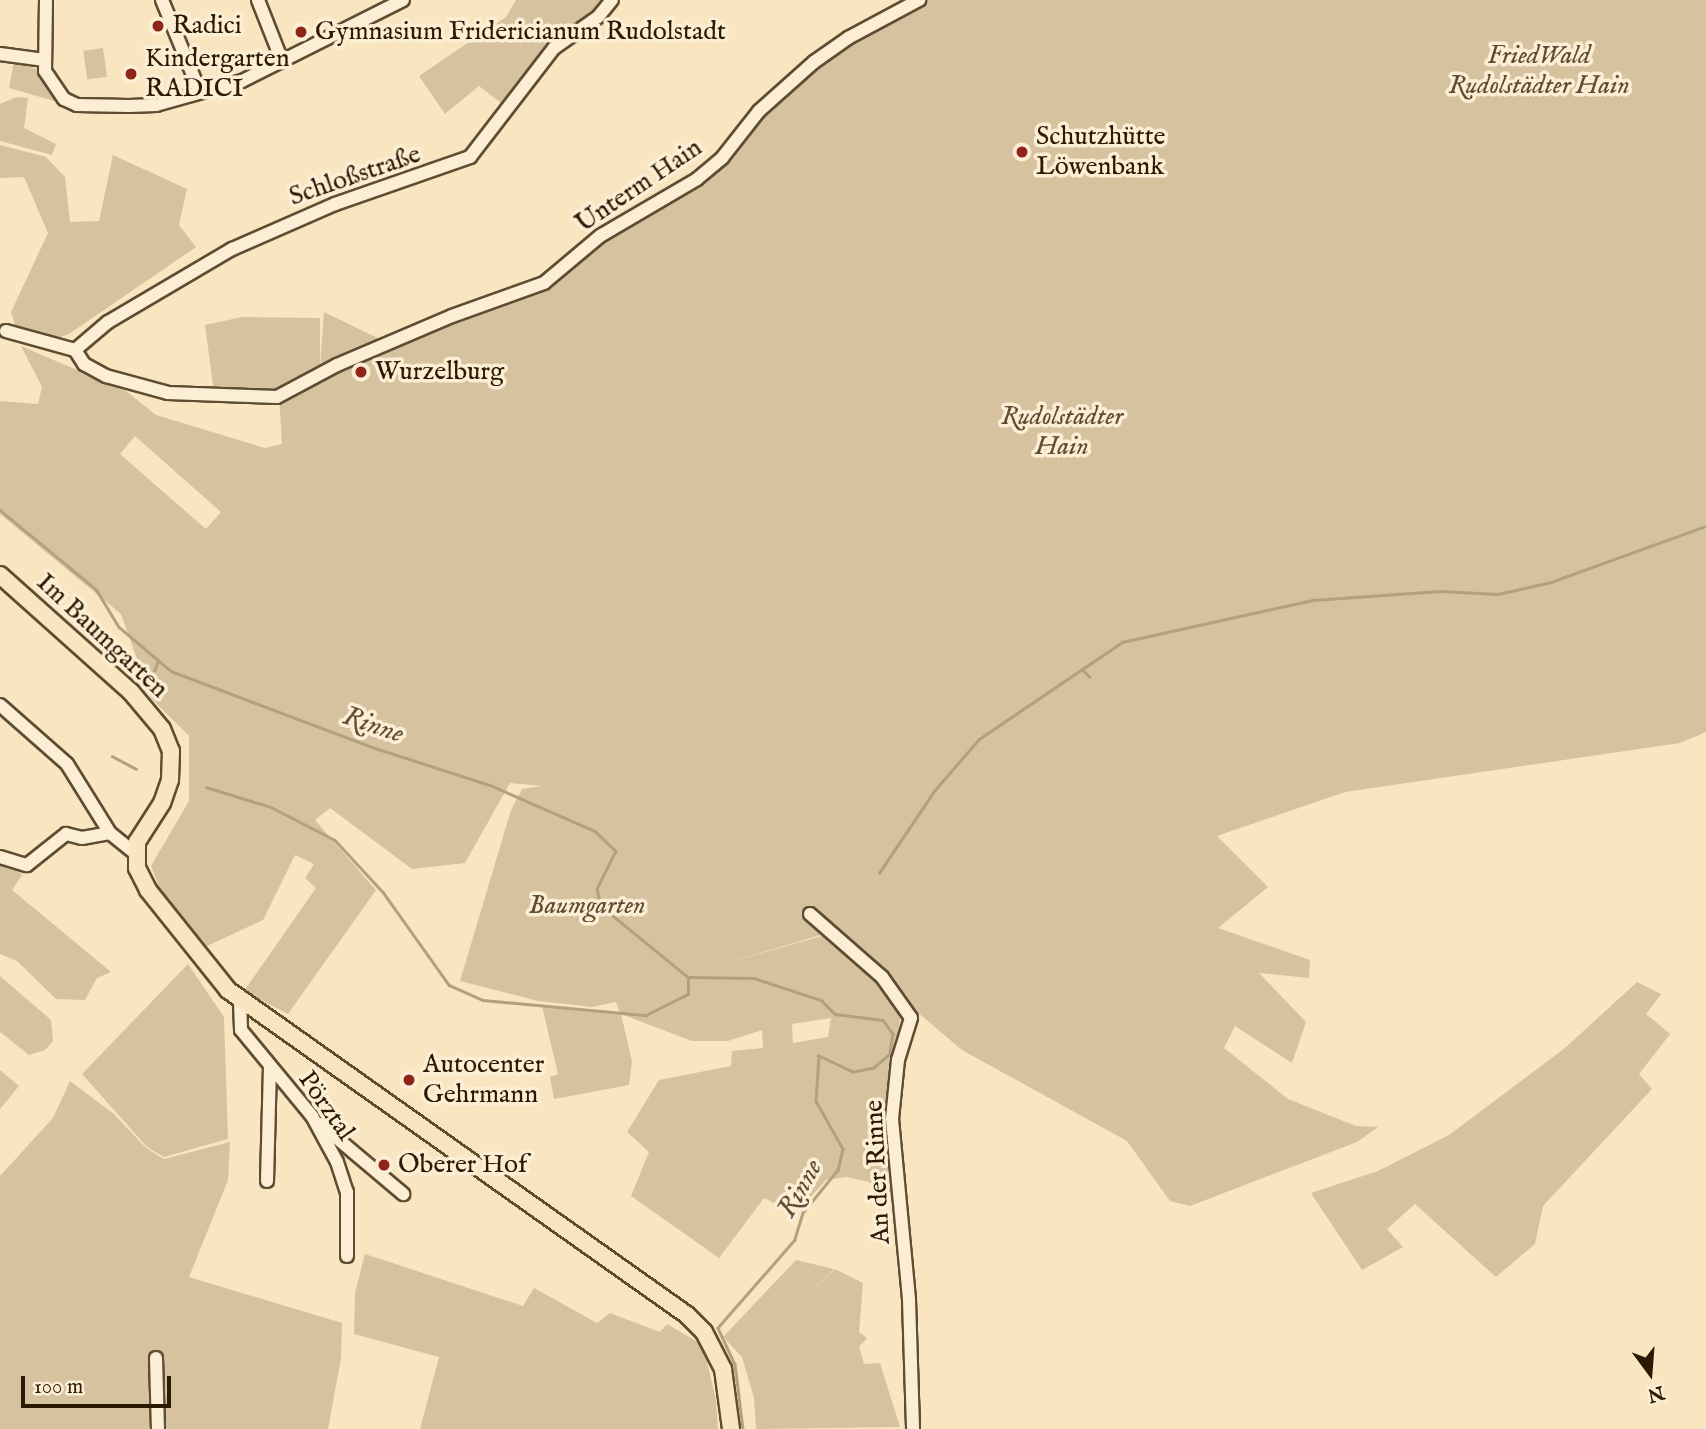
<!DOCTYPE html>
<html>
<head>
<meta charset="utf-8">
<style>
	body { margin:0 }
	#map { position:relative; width:1706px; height:1429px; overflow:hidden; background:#f9e5bf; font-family:"IM FELL English",serif }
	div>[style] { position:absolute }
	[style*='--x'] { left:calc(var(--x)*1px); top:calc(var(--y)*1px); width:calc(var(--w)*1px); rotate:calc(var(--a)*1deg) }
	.green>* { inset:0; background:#d6c29f; transform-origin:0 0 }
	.stream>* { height:2.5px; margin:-1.25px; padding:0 1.25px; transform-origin:1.25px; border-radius:1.25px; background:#b3a07f }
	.roads { filter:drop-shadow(2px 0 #5e4d32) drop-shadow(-2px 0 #5e4d32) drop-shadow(0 2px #5e4d32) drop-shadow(0 -2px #5e4d32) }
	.minor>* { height:12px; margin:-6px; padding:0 6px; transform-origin:6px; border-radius:6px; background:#fbeed5 }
	.major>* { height:16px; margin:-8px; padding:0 8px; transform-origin:8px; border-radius:8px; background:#f9e5bf }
	.dots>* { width:19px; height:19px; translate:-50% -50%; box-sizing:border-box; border:4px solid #fbeed5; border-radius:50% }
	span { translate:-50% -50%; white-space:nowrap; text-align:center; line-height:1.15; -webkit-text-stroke:7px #fbeed5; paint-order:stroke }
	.poi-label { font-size:26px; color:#2b1a03 }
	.left { translate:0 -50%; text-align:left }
	.park-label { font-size:26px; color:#5e4c32; font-style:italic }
	.street-label { font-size:26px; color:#2b1a03 }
	.water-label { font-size:28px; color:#615035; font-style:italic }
	.north { position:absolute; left:1615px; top:1338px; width:70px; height:70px; -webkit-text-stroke:5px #fbeed5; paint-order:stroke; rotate:164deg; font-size:19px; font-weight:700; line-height:28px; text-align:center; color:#2b1a03 }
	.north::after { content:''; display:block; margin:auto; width:24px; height:32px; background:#2b1a03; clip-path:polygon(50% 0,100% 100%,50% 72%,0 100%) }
	.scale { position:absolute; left:21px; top:1376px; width:150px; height:32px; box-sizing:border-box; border:4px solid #2b1a03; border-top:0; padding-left:9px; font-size:21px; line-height:24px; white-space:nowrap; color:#2b1a03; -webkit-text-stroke:5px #fbeed5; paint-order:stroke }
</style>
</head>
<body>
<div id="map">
	<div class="green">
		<i style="clip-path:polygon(516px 0,607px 0,505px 106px,479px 86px,445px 114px,419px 76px,506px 17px)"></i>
		<i style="clip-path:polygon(evenodd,926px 0,1706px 0,1706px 732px,1680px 743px,1345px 792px,1217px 836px,1268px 887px,1218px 928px,1310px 960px,1309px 978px,1259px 973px,1306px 1022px,1292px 1063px,1235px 1026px,1224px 1048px,1288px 1099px,1356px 1126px,1378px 1127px,1357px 1142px,1190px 1206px,1170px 1201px,1127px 1141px,962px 1050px,916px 1011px,885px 975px,824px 934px,717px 966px,825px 935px,879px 980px,901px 1012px,888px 1118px,895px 1201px,869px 1182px,846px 1177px,826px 1180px,796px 1213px,764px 1198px,719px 1258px,631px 1196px,649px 1152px,627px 1132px,659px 1080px,731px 1066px,732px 1051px,763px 1048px,762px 1030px,728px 1041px,692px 1041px,621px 1014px,632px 1061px,629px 1085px,554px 1099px,550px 1077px,558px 1074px,542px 1006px,620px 1014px,616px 1002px,592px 1007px,538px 1001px,460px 981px,511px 810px,522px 789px,542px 786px,510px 783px,465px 863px,412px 869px,330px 808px,315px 820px,376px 890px,288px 1014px,244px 991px,316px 888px,305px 878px,314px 864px,295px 855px,263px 920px,207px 946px,161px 892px,151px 866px,189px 801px,189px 736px,151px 698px,121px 614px,0 514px,0 401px,38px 404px,42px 387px,21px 346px,126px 391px,156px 415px,265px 448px,282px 444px,279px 394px,214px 393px,205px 325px,242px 317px,320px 318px,320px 368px,324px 312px,394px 346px,497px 305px,676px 196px,768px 109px,844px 45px,926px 0,135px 436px,221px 512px,206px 529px,120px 454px,135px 436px,926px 0,831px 1018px,828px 1037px,793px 1043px,792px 1024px,831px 1018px)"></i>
		<i style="left:103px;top:48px;width:29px;height:20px;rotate:82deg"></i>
		<i style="clip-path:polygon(14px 61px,39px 70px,61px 103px,9px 88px)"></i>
		<i style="clip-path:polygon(17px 97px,28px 98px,24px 128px,56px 144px,52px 155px,0 141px,0 104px)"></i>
		<i style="clip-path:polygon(0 145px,46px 157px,65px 177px,70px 222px,99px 221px,113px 155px,187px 189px,179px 225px,196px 247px,69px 334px,58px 338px,16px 328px,11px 312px,48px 233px,24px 177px,0 178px)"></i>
		<i style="clip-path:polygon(0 853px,22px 875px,12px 890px,111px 972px,97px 978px,85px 1000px,56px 999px,17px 961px,0 954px)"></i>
		<i style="clip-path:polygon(188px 964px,224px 1017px,228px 1139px,164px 1157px,147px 1147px,82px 1074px)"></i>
		<i style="clip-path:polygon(0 976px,51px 1020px,53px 1041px,45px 1050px,29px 1055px,0 1032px)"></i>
		<i style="clip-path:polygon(1637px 982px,1661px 994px,1646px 1014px,1670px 1034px,1639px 1074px,1652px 1089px,1543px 1206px,1535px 1244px,1496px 1277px,1415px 1204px,1387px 1229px,1403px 1247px,1362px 1270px,1311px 1193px,1378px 1171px,1449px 1135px,1565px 1048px)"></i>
		<i style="clip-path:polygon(0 1070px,19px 1086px,0 1109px)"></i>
		<i style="clip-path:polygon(70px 1081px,114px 1114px,146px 1148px,164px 1159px,230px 1142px,228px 1180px,189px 1277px,342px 1323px,341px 1358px,328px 1429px,0 1429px,0 1176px,53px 1118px)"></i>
		<i style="clip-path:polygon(365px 1254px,523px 1306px,534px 1288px,597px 1323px,610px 1313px,660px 1332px,667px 1324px,703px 1345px,716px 1400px,718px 1429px,420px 1429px,439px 1357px,354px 1334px,355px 1293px)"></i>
		<i style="clip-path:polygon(796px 1260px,834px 1269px,797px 1305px,835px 1269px,863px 1283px,859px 1332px,867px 1338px,859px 1347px,864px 1364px,880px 1363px,900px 1427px,756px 1429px,754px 1398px,742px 1357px,723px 1337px)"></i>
	</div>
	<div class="stream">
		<i style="--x:0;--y:510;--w:124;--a:39.5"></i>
		<i style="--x:96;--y:589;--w:44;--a:58.8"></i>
		<i style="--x:119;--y:627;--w:68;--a:40.2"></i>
		<i style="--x:171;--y:671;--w:215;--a:20.7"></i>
		<i style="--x:372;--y:747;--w:124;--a:17.9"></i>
		<i style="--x:490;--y:785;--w:115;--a:23.7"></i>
		<i style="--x:595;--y:831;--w:29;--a:44"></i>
		<i style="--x:616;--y:851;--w:42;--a:116.6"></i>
		<i style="--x:597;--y:889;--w:17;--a:77"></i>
		<i style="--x:601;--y:906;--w:112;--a:39.2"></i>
		<i style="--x:688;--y:977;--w:66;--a:0.9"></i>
		<i style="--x:754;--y:978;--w:71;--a:18.2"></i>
		<i style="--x:821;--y:1000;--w:20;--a:45"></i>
		<i style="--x:835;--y:1014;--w:48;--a:7.1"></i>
		<i style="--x:883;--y:1020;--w:17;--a:54"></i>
		<i style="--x:893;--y:1034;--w:20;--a:99"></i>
		<i style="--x:890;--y:1054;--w:21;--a:139"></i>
		<i style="--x:874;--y:1068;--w:21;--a:169"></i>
		<i style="--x:853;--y:1072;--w:38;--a:-155"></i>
		<i style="--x:819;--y:1056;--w:45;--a:93.8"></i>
		<i style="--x:816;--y:1101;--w:55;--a:60.6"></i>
		<i style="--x:843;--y:1149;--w:22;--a:103"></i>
		<i style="--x:838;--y:1170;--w:55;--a:129.1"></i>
		<i style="--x:803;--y:1213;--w:28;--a:107"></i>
		<i style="--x:795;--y:1240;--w:117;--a:131.2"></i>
		<i style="--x:718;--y:1328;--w:40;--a:65"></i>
		<i style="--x:735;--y:1364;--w:65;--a:83"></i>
		<i style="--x:1082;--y:669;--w:11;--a:45"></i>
		<i style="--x:154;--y:671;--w:11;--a:-68"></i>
		<i style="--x:112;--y:756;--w:27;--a:28"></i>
		<i style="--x:206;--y:787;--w:68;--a:17.1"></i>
		<i style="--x:271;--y:807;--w:72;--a:27.3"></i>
		<i style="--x:335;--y:840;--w:71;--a:47.3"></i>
		<i style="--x:383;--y:892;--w:114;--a:54.6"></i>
		<i style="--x:449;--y:985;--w:37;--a:24"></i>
		<i style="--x:483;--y:1000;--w:164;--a:5.3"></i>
		<i style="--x:646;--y:1015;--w:47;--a:-26.6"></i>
		<i style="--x:688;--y:994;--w:17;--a:-90"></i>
		<i style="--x:879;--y:873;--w:99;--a:-56.1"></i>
		<i style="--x:934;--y:791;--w:69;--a:-49.1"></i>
		<i style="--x:979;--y:739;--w:173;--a:-34.1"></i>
		<i style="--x:1122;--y:642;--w:196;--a:-12.4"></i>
		<i style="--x:1313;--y:600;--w:127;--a:-4.1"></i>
		<i style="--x:1440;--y:591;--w:58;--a:3"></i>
		<i style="--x:1498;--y:594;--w:54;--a:-12.8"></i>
		<i style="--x:1551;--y:582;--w:165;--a:-19.9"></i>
	</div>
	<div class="roads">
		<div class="minor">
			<i style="--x:46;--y:0;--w:71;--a:90.8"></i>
			<i style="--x:45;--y:71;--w:34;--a:56"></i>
			<i style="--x:64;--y:99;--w:14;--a:25"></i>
			<i style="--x:77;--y:105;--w:52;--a:1.1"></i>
			<i style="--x:129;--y:106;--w:27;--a:-2"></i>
			<i style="--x:156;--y:105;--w:89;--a:-15.6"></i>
			<i style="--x:242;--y:81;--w:180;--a:-26.7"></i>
			<i style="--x:162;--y:0;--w:100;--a:67.6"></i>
			<i style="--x:258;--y:0;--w:66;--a:68.5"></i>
			<i style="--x:0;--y:54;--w:45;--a:7.6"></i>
			<i style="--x:6;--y:331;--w:72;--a:15.4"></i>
			<i style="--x:75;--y:350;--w:17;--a:57"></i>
			<i style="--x:84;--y:364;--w:25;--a:29"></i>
			<i style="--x:106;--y:376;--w:64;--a:15.3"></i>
			<i style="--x:168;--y:393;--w:109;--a:2.1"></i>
			<i style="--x:277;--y:397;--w:68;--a:-28.1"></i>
			<i style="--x:337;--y:365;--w:125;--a:-23.1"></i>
			<i style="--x:452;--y:316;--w:98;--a:-19.7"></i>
			<i style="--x:544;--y:283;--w:73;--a:-40"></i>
			<i style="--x:600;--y:236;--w:113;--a:-30.4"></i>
			<i style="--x:697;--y:179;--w:33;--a:-40"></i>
			<i style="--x:722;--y:158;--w:60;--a:-51.8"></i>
			<i style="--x:759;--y:111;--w:74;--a:-41.7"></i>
			<i style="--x:814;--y:62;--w:42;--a:-35.2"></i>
			<i style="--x:848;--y:38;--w:81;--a:-28.2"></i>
			<i style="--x:75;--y:350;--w:43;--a:-40.3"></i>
			<i style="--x:108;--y:322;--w:144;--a:-30.5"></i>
			<i style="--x:232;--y:249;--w:112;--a:-23.6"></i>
			<i style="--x:335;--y:204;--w:143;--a:-19.2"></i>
			<i style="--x:470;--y:157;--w:138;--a:-52.4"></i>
			<i style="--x:554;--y:48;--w:54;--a:-35.2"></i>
			<i style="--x:598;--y:17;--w:22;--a:-51"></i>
			<i style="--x:0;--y:705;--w:89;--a:41.4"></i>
			<i style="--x:67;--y:764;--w:81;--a:58.1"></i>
			<i style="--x:110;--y:833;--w:32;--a:39"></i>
			<i style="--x:0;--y:857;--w:28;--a:17"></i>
			<i style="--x:27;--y:865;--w:50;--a:-38.5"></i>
			<i style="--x:66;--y:834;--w:16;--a:14"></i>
			<i style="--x:82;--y:838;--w:28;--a:-10"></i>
			<i style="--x:810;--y:914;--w:96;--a:41.2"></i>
			<i style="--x:882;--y:977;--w:50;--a:54.7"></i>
			<i style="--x:911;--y:1018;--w:44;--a:107.2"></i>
			<i style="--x:898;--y:1060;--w:59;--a:95.8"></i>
			<i style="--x:892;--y:1119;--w:182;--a:84.6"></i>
			<i style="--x:909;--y:1300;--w:129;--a:88.2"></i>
			<i style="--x:240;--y:1001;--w:29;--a:88"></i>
			<i style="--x:241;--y:1030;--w:112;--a:50.5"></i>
			<i style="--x:312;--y:1116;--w:52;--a:61.5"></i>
			<i style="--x:337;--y:1162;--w:32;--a:72"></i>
			<i style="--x:347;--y:1192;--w:64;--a:90"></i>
			<i style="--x:320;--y:1124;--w:109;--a:40.1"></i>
			<i style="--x:267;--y:1181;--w:113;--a:-88.5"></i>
			<i style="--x:156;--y:1358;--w:71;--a:88.4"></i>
		</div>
		<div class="major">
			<i style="--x:0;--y:575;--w:176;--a:41.8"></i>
			<i style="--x:131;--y:692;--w:48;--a:50"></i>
			<i style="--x:162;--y:729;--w:24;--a:68"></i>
			<i style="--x:171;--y:751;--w:29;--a:92"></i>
			<i style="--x:170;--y:780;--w:24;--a:109"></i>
			<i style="--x:162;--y:803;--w:46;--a:122.7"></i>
			<i style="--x:137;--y:842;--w:26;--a:90"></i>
			<i style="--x:137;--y:868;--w:25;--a:63"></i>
			<i style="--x:148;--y:890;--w:128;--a:51.3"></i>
			<i style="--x:228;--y:990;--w:562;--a:35.3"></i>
			<i style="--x:687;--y:1315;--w:24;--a:45"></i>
			<i style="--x:704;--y:1332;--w:42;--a:62.8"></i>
			<i style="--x:723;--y:1369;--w:61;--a:82.4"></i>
		</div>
	</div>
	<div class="dots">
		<i style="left:158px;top:26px;background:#8f2418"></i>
		<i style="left:301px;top:32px;background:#8f2418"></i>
		<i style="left:131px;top:74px;background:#8f2418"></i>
		<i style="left:1022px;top:152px;background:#8f2418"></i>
		<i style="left:361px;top:372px;background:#8f2418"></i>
		<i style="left:409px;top:1080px;background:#8f2418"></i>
		<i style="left:384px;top:1165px;background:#8f2418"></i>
	</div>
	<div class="poi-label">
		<span class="left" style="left:172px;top:26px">Radici</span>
		<span class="left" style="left:315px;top:32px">Gymnasium Fridericianum Rudolstadt</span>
		<span class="left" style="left:145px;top:74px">Kindergarten<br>RADICI</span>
		<span class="left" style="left:1036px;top:152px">Schutzhütte<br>Löwenbank</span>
		<span class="left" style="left:375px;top:372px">Wurzelburg</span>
		<span class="left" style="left:423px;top:1080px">Autocenter<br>Gehrmann</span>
		<span class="left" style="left:398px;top:1165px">Oberer Hof</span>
	</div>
	<div class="park-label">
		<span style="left:1539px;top:71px">FriedWald<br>Rudolstädter Hain</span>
		<span style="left:1062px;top:432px">Rudolstädter<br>Hain</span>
		<span style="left:587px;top:906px">Baumgarten</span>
	</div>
	<div class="street-label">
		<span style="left:355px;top:176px;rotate:-19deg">Schloßstraße</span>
		<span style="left:639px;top:186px;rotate:-34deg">Unterm Hain</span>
		<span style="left:102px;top:636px;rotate:43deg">Im Baumgarten</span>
		<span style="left:326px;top:1106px;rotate:55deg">Pörztal</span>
		<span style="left:878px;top:1172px;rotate:-93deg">An der Rinne</span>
	</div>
	<div class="water-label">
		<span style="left:373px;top:726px;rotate:19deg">Rinne</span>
		<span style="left:801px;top:1189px;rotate:-60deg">Rinne</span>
	</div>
	<div class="north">N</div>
	<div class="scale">100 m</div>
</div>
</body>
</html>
